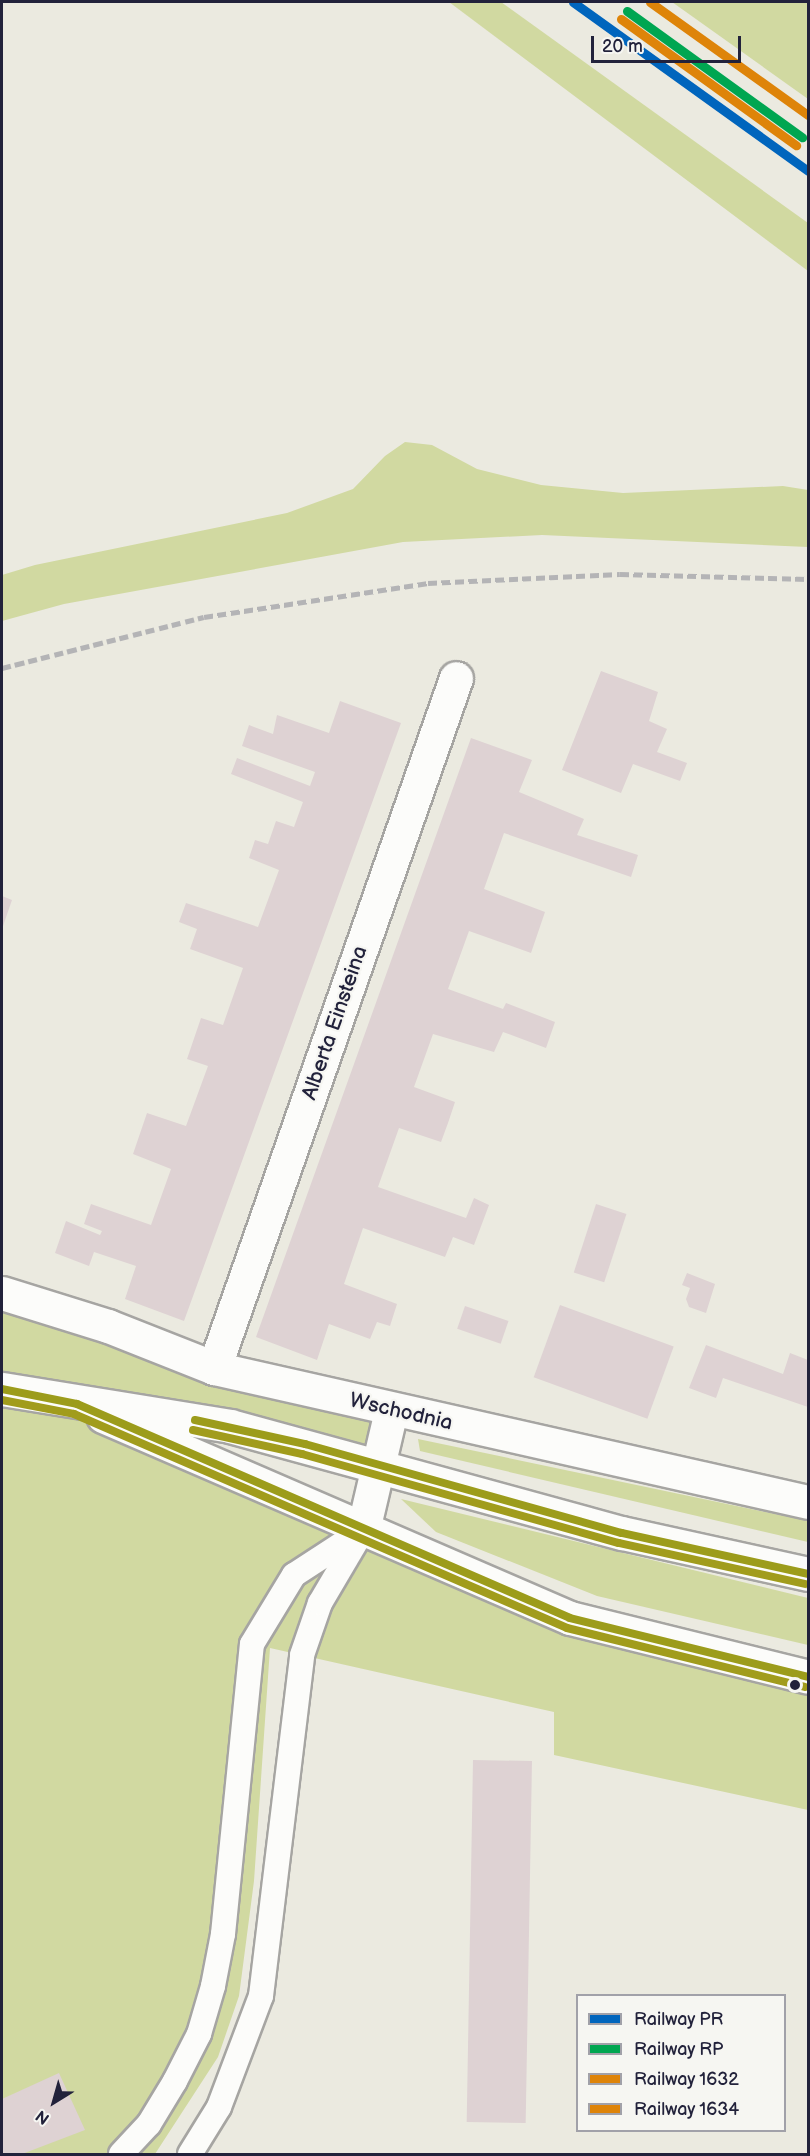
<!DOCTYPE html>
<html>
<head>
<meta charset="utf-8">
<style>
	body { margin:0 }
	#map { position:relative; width:810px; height:2156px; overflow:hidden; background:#ebeae0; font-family:"Balsamiq Sans",sans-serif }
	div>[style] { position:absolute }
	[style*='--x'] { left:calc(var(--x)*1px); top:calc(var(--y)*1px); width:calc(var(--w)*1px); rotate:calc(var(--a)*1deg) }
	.green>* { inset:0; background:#d1d9a1 }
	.building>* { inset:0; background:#ded2d3; transform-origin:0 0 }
	.roads { filter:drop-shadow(2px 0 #a6a5a2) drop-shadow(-2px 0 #a6a5a2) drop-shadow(0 2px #a6a5a2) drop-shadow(0 -2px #a6a5a2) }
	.service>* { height:24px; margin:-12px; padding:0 12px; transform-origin:12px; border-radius:12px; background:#fcfcfa }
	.minor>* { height:33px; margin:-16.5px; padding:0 16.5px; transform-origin:16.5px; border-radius:16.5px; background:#fcfcfa }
	.tertiary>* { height:33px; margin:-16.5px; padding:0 16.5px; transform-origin:16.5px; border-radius:16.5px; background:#fcfcfa }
	.rail>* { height:4.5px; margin-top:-2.25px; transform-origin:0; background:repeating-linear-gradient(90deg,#b4b4b6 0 9px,transparent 0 13.5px) }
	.bus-1>* { height:8px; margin:-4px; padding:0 4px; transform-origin:4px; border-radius:4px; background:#9c9c1b }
	.bus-2>* { height:8px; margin:-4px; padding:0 4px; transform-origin:4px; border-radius:4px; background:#a19c1c }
	.rail-1>* { height:9px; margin:-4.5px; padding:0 4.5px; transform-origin:4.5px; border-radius:4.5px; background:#0065bd }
	.rail-2>* { height:9px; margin:-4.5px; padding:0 4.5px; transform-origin:4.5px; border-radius:4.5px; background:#00a651 }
	.rail-3>* { height:9px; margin:-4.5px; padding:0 4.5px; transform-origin:4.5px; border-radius:4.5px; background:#de8409 }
	.rail-4>* { height:9px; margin:-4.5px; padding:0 4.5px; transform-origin:4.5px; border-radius:4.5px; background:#de8409 }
	.dots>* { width:16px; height:16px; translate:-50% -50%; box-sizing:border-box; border:3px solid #f6f6f2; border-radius:50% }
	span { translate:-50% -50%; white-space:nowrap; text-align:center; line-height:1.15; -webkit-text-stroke:4.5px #f6f6f2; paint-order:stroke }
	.street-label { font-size:21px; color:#22223b }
	.frame { position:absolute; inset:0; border:3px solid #22223b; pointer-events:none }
	.legend { position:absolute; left:576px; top:1994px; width:210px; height:138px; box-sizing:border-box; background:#f6f6f2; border:2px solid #a1a1a9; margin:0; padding:8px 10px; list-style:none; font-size:18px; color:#22223b }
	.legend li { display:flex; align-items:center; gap:12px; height:30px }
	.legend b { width:30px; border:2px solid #a1a1a9 }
	.north { position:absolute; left:24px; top:2072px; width:60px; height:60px; -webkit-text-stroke:4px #f6f6f2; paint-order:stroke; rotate:217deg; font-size:16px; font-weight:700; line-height:24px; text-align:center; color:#22223b }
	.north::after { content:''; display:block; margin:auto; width:21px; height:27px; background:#22223b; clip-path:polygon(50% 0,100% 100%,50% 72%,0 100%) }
	.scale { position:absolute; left:591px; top:36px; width:150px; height:27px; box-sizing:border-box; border:3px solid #22223b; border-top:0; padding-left:8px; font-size:18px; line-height:21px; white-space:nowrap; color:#22223b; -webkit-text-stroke:4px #f6f6f2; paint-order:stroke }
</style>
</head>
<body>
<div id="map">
	<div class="green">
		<i style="clip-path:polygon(449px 2px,501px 2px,808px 223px,808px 271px)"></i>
		<i style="clip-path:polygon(672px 2px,808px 2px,808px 99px)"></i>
		<i style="clip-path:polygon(405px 442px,432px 445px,477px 469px,541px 485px,623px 493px,783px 486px,808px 490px,808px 547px,542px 535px,403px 542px,64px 604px,2px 621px,2px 575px,35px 565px,287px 513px,353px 489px,385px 456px)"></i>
		<i style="clip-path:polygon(2px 1293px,391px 1411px,379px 1465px,80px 1404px,517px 1598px,808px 1677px,808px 1810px,554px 1755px,554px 1712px,270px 1648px,254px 1881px,239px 1996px,218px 2057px,155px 2154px,2px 2154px)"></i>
		<i style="clip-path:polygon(418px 1439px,808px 1521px,808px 1542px,420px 1451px)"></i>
		<i style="clip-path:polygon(401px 1499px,808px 1598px,808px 1645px,597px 1596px,436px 1532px)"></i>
	</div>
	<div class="building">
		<i style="clip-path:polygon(601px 671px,658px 692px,649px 721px,667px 729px,657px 752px,687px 763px,680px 781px,633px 764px,621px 793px,562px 770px)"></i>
		<i style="clip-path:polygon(340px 701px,401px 723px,184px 1321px,125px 1299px,136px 1266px,94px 1252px,89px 1266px,55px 1253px,66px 1221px,100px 1235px,102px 1231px,84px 1224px,91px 1204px,151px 1225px,171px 1169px,133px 1154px,147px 1113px,186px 1126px,208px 1066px,187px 1059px,201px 1018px,223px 1025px,243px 968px,190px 949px,197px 929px,179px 922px,186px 903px,258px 927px,279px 870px,249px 858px,255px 840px,268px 844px,276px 821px,294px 827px,303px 802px,231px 774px,237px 758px,310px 786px,315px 772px,242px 746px,249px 725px,273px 734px,277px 715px,329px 733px)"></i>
		<i style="clip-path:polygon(471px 738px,532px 760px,519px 792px,584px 819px,577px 835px,638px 855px,631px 877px,504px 833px,484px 889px,545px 912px,531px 953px,469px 931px,448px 989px,503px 1009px,506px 1003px,555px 1022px,546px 1048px,503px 1032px,494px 1052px,433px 1034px,414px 1087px,455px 1102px,448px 1123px,441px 1142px,399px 1128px,378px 1187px,466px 1218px,474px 1198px,489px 1205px,474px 1245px,453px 1237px,445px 1257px,363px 1228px,344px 1284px,397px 1304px,390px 1326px,377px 1322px,370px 1339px,329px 1324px,317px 1360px,256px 1337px)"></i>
		<i style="clip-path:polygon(2px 896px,12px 900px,2px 929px)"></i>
		<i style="left:596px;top:1204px;width:32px;height:72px;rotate:18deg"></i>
		<i style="clip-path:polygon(687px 1273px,715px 1284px,706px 1313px,689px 1307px,686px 1299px,690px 1288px,682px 1285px)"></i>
		<i style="left:560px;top:1305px;width:121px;height:77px;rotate:20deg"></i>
		<i style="left:465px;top:1306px;width:46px;height:24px;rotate:19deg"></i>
		<i style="clip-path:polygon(706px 1345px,783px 1374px,790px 1353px,808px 1360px,808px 1407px,723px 1378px,716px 1398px,689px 1388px)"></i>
		<i style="left:473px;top:1760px;width:59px;height:362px;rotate:1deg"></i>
		<i style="clip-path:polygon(59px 2073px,85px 2130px,22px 2154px,2px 2154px,2px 2099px)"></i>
	</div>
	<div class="roads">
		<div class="service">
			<i style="--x:121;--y:2154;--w:41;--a:-47"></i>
			<i style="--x:149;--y:2124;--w:50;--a:-58.8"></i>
			<i style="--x:175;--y:2081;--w:53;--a:-62.9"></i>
			<i style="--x:199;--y:2034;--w:50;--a:-73.7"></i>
			<i style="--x:213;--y:1986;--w:53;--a:-79.1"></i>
			<i style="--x:223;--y:1934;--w:291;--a:-84.3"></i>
			<i style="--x:252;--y:1644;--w:81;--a:-58.7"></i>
			<i style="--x:294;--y:1575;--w:82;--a:-33.1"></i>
			<i style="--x:190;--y:2154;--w:55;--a:-58.3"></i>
			<i style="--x:219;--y:2107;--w:119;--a:-69.3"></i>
			<i style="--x:261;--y:1996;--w:343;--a:-83.1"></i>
			<i style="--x:302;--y:1655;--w:55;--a:-70.9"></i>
			<i style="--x:320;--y:1603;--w:79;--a:-59.5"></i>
		</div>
		<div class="minor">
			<i style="--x:2;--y:1293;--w:111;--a:17.3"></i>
			<i style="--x:108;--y:1326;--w:114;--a:21.6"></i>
			<i style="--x:214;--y:1368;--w:609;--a:12.71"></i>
			<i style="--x:214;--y:1368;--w:731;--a:-70.67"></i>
			<i style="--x:363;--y:1530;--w:122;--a:-76.8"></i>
		</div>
		<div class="tertiary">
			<i style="--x:2;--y:1389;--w:231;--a:9.2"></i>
			<i style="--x:230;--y:1426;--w:406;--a:15.3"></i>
			<i style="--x:622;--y:1533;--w:190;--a:12.4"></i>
			<i style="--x:103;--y:1416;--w:509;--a:23.39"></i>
			<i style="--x:570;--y:1618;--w:245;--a:13.9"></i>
		</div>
	</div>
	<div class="rail">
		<i style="--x:2;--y:668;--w:208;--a:-14.2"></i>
		<i style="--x:204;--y:617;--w:227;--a:-8.6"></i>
		<i style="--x:428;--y:583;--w:192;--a:-2.7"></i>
		<i style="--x:620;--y:574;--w:188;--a:1.5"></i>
	</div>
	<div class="bus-1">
		<i style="--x:2;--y:1389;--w:76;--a:11.3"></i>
		<i style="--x:77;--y:1404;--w:537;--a:23.46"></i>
		<i style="--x:570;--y:1618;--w:245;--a:13.9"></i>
		<i style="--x:195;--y:1420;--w:113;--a:12.3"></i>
		<i style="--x:305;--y:1444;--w:329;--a:15.7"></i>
		<i style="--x:622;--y:1533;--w:190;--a:12.4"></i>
	</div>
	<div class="bus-2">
		<i style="--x:2;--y:1400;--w:73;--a:11"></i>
		<i style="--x:74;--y:1414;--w:537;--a:23.46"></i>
		<i style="--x:567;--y:1628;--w:245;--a:13.9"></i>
		<i style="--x:193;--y:1430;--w:112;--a:12.4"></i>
		<i style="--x:302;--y:1454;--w:329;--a:15.7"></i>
		<i style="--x:619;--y:1543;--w:191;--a:12.4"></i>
	</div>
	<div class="rail-1">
		<i style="--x:573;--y:2;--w:289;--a:35.7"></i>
	</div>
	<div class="rail-2">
		<i style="--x:627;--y:11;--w:216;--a:35.8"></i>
	</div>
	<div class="rail-3">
		<i style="--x:650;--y:2;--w:194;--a:35.6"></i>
	</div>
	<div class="rail-4">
		<i style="--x:621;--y:19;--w:216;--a:35.8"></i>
	</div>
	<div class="dots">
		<i style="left:795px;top:1685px;background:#22223b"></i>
	</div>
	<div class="street-label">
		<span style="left:335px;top:1023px;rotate:-71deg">Alberta Einsteina</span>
		<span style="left:401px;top:1412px;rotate:13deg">Wschodnia</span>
	</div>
	<div class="frame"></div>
	<ul class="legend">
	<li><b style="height:8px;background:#0065bd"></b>Railway PR</li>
	<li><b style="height:8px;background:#00a651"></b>Railway RP</li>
	<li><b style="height:8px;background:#de8409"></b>Railway 1632</li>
	<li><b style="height:8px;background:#de8409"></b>Railway 1634</li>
	</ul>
	<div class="north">N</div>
	<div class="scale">20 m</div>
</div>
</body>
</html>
